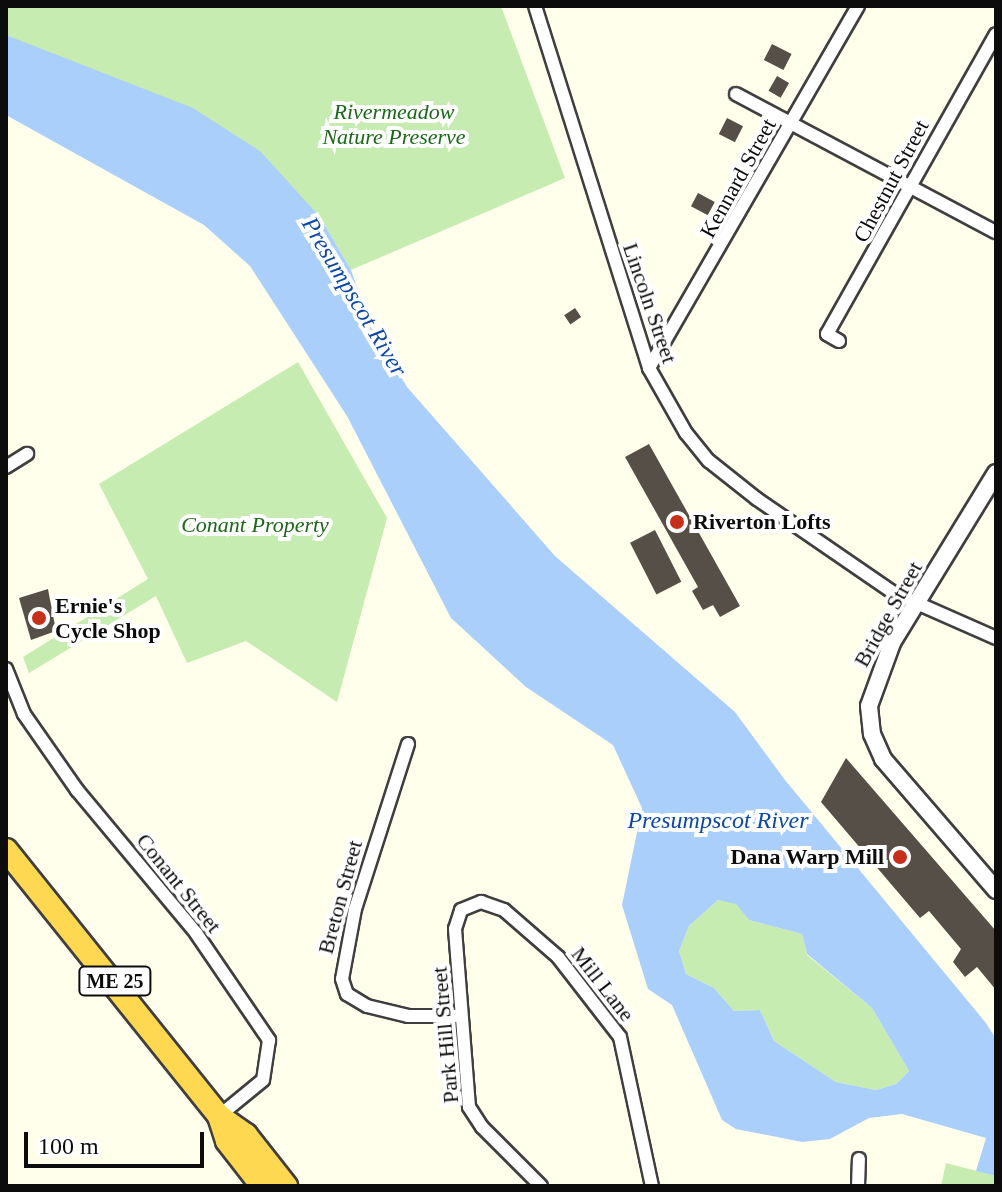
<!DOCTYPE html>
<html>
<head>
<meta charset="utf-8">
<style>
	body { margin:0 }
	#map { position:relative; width:1002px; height:1192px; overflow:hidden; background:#ffffeb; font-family:Georgia,serif }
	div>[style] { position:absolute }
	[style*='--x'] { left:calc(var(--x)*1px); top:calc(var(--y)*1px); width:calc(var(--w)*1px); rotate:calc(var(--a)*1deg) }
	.green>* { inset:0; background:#c6ecb2 }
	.water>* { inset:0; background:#abcffb }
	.building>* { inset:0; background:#554f47; transform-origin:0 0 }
	.roads { filter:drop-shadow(2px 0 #3f3f3f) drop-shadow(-2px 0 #3f3f3f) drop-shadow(0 2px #3f3f3f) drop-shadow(0 -2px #3f3f3f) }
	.minor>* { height:12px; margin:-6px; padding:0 6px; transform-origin:6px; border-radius:6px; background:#fff }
	.tertiary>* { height:16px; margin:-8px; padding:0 8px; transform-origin:8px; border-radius:8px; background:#fff }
	.trunk>* { height:22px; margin:-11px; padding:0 11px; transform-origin:11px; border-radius:11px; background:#ffd852 }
	.dots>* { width:22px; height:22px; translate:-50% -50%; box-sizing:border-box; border:4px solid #fff; border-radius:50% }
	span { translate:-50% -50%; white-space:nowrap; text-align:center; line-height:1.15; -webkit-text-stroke:8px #fff; paint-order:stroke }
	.shield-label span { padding:2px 6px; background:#fff; border:2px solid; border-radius:6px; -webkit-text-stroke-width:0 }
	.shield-label { font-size:20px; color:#0c0c0c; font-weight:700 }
	.park-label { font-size:22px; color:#1a6818; font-style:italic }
	.street-label { font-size:22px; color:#0c0c0c }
	.poi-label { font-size:22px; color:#0c0c0c; font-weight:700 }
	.left { translate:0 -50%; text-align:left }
	.right { translate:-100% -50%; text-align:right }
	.water-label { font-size:24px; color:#0c48a6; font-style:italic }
	.frame { position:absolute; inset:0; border:8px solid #0c0c0c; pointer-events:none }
	.scale { position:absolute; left:24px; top:1132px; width:180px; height:36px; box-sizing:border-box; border:4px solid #0c0c0c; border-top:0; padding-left:10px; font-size:24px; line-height:28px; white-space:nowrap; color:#0c0c0c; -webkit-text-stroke:6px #fff; paint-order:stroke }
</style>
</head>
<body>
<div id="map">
	<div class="green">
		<i style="clip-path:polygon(6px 6px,501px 6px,565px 178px,351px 270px,320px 217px,82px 68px,6px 35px)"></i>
		<i style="clip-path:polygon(298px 362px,387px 518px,337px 702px,246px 641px,187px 663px,156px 596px,29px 673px,23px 657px,148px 579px,99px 484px)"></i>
		<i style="clip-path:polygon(718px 900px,736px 903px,749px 920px,802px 934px,807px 955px,872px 1008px,909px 1071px,896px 1084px,876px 1090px,836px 1082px,774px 1041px,760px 1010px,734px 1011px,714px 988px,686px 974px,679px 951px,689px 926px)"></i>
		<i style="clip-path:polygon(946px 1163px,996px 1176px,996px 1186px,941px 1186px)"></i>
	</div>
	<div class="water">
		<i style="clip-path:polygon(evenodd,6px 35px,193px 108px,260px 151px,320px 217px,351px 270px,370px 325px,407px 387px,555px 556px,735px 712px,785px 780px,986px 1023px,996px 1039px,996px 1176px,976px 1171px,986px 1138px,902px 1114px,869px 1118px,830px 1139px,802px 1142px,736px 1129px,722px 1120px,672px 1005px,648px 989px,622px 905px,642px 808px,613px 745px,526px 687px,451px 618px,347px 416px,250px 266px,204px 225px,6px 115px,6px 35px,718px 900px,736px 904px,749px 920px,802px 934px,807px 954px,872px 1008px,909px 1071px,896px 1084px,876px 1090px,836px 1082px,774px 1041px,760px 1010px,734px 1011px,714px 988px,686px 974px,679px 951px,689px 926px,718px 900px)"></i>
	</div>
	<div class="building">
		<i style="left:772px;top:44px;width:22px;height:18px;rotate:27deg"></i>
		<i style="left:777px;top:76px;width:14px;height:17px;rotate:30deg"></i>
		<i style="left:727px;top:118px;width:18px;height:18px;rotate:27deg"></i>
		<i style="left:698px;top:193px;width:19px;height:15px;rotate:28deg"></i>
		<i style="left:575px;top:308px;width:11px;height:13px;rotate:56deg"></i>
		<i style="clip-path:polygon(649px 444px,740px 606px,720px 617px,713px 605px,703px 610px,692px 591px,698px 587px,625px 457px)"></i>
		<i style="left:655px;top:530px;width:58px;height:28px;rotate:63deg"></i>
		<i style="clip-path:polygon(48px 589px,56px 631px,31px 640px,19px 598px)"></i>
		<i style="clip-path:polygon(846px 758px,996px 931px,996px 990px,977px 967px,965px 977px,953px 962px,961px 949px,929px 911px,920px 918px,821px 802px)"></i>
	</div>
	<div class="roads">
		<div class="minor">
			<i style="--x:535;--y:6;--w:380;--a:72.5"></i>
			<i style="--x:649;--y:368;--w:75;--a:60.4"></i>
			<i style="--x:686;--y:433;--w:36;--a:51"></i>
			<i style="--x:709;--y:461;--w:61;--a:38.4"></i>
			<i style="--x:757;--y:499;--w:166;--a:34.5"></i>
			<i style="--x:894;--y:593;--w:111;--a:23.8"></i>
			<i style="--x:736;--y:94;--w:294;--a:28"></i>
			<i style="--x:839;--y:341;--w:14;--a:-150"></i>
			<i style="--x:827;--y:334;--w:344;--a:-60.6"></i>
			<i style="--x:649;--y:368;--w:418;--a:-60"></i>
			<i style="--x:6;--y:467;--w:25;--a:-32"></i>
			<i style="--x:6;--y:669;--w:48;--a:68.2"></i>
			<i style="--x:24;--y:714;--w:93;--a:55.1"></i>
			<i style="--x:77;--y:790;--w:186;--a:50.2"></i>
			<i style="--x:196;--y:933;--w:130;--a:55.7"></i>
			<i style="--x:269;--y:1040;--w:40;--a:98.5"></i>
			<i style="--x:263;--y:1080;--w:57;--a:140.7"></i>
			<i style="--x:408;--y:744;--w:173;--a:107.8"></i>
			<i style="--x:355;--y:909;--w:71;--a:100.5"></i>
			<i style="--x:342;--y:979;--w:16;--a:72"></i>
			<i style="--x:347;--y:994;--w:23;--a:31"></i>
			<i style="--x:367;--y:1006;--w:42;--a:13.7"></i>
			<i style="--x:408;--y:1016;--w:53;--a:0"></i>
			<i style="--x:541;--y:1186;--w:83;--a:-135"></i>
			<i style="--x:482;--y:1127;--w:24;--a:-123"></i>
			<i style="--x:469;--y:1107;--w:179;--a:-94.5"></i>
			<i style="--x:455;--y:929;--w:20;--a:-72"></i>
			<i style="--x:461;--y:910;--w:22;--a:-22"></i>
			<i style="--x:481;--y:902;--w:24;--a:19"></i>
			<i style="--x:504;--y:910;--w:72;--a:41"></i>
			<i style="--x:558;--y:957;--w:101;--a:52.2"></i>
			<i style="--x:620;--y:1037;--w:152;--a:77.9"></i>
			<i style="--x:858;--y:1186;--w:27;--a:-88"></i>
		</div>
		<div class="tertiary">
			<i style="--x:996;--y:473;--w:199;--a:121.5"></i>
			<i style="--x:892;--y:643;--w:67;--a:110.1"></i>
			<i style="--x:869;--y:706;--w:28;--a:84"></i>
			<i style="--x:872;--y:734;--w:27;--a:66"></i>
			<i style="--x:883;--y:759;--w:173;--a:49.2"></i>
		</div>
		<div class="trunk">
			<i style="--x:6;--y:850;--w:341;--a:51.3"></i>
			<i style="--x:219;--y:1116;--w:33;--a:35"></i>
			<i style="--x:246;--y:1135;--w:65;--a:51.9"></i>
			<i style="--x:219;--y:1116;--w:26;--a:72"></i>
			<i style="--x:227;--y:1141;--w:57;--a:52.1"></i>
		</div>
	</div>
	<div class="dots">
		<i style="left:677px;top:522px;background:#c6301a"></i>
		<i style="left:39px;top:618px;background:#c6301a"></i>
		<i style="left:900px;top:857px;background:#c6301a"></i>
	</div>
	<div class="shield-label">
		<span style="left:115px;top:981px">ME 25</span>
	</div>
	<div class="park-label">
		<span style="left:394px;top:124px">Rivermeadow<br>Nature Preserve</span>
		<span style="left:255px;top:525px">Conant Property</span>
	</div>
	<div class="street-label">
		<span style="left:738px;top:178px;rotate:-61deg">Kennard Street</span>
		<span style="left:891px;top:181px;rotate:-62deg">Chestnut Street</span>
		<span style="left:650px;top:303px;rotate:71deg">Lincoln Street</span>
		<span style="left:888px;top:614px;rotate:-61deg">Bridge Street</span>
		<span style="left:179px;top:883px;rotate:51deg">Conant Street</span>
		<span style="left:340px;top:897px;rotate:-75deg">Breton Street</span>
		<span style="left:603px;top:984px;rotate:52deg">Mill Lane</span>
		<span style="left:445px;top:1035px;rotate:-95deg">Park Hill Street</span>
	</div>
	<div class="poi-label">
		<span class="left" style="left:693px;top:522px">Riverton Lofts</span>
		<span class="left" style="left:55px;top:618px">Ernie's<br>Cycle Shop</span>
		<span class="right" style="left:884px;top:857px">Dana Warp Mill</span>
	</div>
	<div class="water-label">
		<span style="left:354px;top:297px;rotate:59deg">Presumpscot River</span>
		<span style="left:718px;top:821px">Presumpscot River</span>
	</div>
	<div class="frame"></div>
	<div class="scale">100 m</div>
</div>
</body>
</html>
